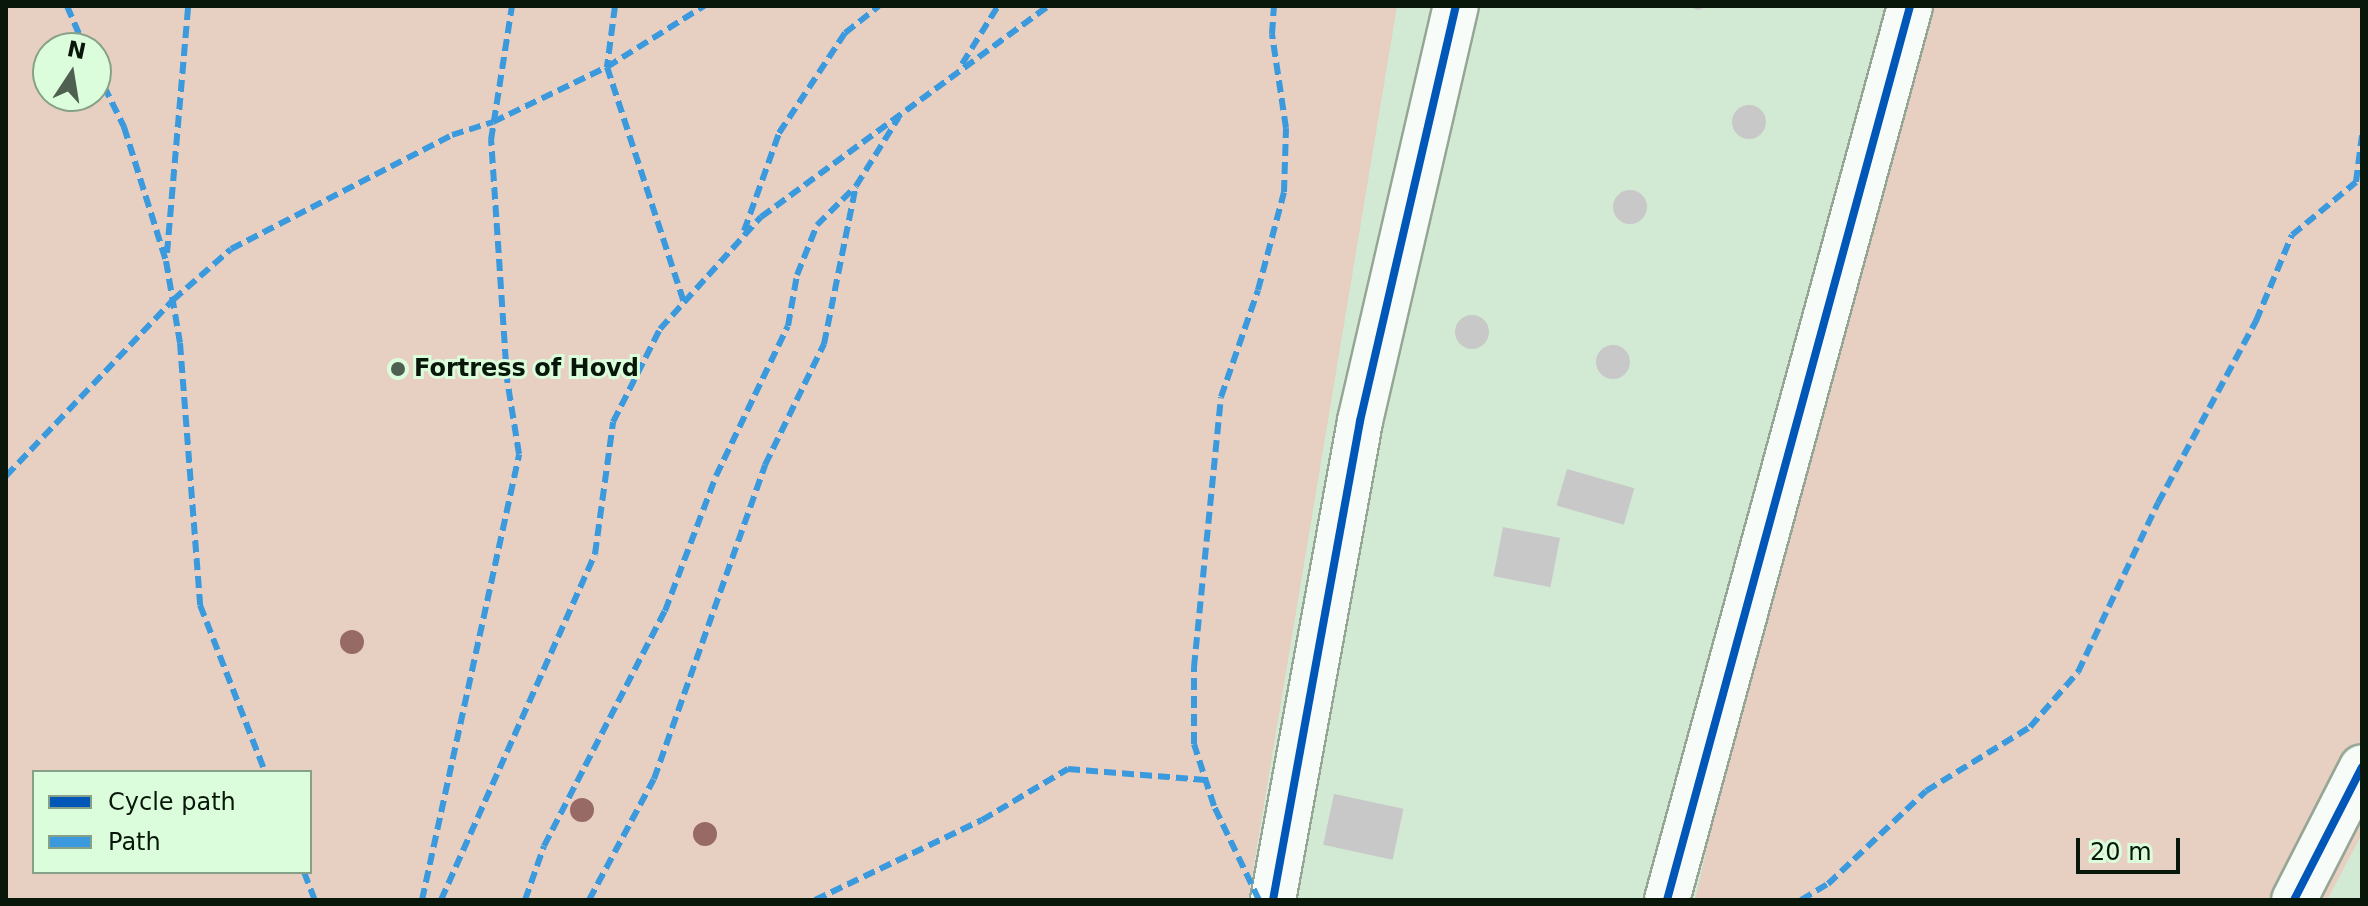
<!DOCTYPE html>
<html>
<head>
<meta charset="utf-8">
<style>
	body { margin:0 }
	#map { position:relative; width:2368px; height:906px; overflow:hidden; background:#d2e9d3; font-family:"DejaVu Sans",sans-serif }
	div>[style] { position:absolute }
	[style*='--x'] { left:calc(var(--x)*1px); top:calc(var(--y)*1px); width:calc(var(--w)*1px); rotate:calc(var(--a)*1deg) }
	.green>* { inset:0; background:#e7cfc1 }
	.building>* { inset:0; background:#c8c8c9; transform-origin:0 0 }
	.round { border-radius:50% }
	.roads { filter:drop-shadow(2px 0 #95a695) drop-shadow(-2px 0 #95a695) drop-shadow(0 2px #95a695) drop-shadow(0 -2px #95a695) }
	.minor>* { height:44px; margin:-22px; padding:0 22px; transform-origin:22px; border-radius:22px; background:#f8fcf8 }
	.quiet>* { height:6px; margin-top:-3px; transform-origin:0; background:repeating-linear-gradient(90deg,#3a9add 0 12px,transparent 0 18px) }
	.cycleway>* { height:8px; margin:-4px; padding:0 4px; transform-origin:4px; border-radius:4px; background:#0057b8 }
	.trees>* { width:24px; height:24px; margin:-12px; border-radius:50%; background:#976a65 }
	.dots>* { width:22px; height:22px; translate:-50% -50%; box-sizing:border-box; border:4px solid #dcfddc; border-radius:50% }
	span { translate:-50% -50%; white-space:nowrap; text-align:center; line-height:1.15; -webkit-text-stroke:6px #dcfddc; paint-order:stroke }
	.poi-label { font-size:24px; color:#081709; font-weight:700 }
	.left { translate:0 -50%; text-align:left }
	.frame { position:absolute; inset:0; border:8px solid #081709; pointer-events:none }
	.legend { position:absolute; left:32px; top:770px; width:280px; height:104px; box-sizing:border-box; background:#dcfddc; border:2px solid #87a188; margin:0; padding:10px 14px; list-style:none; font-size:24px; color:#081709 }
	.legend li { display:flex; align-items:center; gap:16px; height:40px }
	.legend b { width:40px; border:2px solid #87a188 }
	.north { position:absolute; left:32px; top:32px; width:80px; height:80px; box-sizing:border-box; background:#dcfddc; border:2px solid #87a188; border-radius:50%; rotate:12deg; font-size:22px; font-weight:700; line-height:32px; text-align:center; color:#081709 }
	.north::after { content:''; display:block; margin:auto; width:28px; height:36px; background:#4f6050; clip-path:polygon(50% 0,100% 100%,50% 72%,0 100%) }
	.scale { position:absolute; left:2076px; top:838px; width:104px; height:36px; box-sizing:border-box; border:4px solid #081709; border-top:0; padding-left:10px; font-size:24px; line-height:28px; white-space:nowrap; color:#081709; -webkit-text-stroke:6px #dcfddc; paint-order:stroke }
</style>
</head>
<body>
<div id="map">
	<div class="green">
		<i style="clip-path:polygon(evenodd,6px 6px,1397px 6px,1248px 900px,6px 900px,6px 6px,48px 48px,96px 48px,96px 96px,48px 96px,48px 48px,6px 6px,34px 772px,310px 772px,310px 872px,34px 872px,34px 772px)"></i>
		<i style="clip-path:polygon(1896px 6px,2362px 6px,2362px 834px,2327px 900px,1695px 900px)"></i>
	</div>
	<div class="building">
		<i style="clip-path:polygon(1687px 6px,1710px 6px,1698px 10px)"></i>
		<i class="round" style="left:1732px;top:105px;width:34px;height:34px"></i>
		<i class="round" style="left:1613px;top:190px;width:34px;height:34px"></i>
		<i class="round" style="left:1455px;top:315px;width:34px;height:34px"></i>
		<i class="round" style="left:1596px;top:345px;width:34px;height:34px"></i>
		<i style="left:1567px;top:469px;width:70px;height:38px;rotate:16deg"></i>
		<i style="left:1503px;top:527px;width:58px;height:50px;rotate:11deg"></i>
		<i style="left:1334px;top:794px;width:71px;height:52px;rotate:12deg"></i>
	</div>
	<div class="roads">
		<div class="minor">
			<i style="--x:1273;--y:900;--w:487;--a:-79.7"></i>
			<i style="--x:1360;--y:421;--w:426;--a:-77"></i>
			<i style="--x:1667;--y:900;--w:926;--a:-74.79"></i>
			<i style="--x:2294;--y:900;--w:149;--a:-62.9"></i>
		</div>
	</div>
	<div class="quiet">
		<i style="--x:67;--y:6;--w:46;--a:66.8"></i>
		<i style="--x:615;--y:6;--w:62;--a:97.5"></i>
		<i style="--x:607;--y:67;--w:248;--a:71.9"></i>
		<i style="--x:962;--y:64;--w:68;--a:-58.2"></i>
		<i style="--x:96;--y:70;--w:64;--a:63.8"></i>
		<i style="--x:124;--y:127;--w:140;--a:72.6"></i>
		<i style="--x:166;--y:261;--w:83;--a:80.3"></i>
		<i style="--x:180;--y:343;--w:263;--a:85.6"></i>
		<i style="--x:200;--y:605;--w:179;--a:68.7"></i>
		<i style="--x:744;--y:231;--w:104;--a:-70.3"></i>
		<i style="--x:779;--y:133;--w:120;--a:-56.6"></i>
		<i style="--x:845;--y:33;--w:43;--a:-38.5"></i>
		<i style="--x:167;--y:253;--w:248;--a:-85.1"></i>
		<i style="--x:6;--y:476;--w:243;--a:-46.5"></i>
		<i style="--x:173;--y:300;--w:77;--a:-41.3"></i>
		<i style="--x:231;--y:249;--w:249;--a:-27.3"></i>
		<i style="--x:452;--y:135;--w:43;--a:-17.6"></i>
		<i style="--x:493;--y:122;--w:127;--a:-25.8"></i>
		<i style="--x:607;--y:67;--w:115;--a:-32.2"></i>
		<i style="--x:304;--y:872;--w:30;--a:69"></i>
		<i style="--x:422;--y:900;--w:456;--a:-77.7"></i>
		<i style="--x:519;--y:454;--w:76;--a:-99.1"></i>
		<i style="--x:507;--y:379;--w:240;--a:-93.8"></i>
		<i style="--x:491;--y:140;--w:136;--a:-81.1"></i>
		<i style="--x:441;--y:900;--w:379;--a:-66"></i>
		<i style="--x:595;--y:554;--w:133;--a:-82.2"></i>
		<i style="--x:613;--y:422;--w:104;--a:-63.2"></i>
		<i style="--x:660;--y:329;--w:151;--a:-48"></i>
		<i style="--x:761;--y:217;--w:356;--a:-36.3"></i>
		<i style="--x:525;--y:900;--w:57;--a:-70.6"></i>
		<i style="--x:544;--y:846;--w:264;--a:-62.8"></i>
		<i style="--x:665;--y:611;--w:144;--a:-69.3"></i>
		<i style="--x:716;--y:476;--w:166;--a:-64.4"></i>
		<i style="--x:788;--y:326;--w:52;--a:-80"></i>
		<i style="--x:797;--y:275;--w:54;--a:-68.2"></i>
		<i style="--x:817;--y:225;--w:55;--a:-45"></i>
		<i style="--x:589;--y:900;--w:137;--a:-61.8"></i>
		<i style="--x:654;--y:779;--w:333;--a:-70.5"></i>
		<i style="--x:765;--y:465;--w:135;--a:-64"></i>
		<i style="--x:824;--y:344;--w:161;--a:-78.6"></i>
		<i style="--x:856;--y:186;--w:81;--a:-58.1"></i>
		<i style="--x:815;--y:900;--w:185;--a:-25.6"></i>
		<i style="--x:982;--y:820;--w:100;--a:-30.7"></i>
		<i style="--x:1068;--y:769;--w:138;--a:4.6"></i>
		<i style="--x:1259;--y:900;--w:104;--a:-115.6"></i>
		<i style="--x:1214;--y:806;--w:65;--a:-107.9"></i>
		<i style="--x:1194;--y:744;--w:77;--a:-90"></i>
		<i style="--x:1194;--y:667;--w:271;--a:-84.3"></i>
		<i style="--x:1221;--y:397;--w:113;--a:-70.9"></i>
		<i style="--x:1258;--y:290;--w:101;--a:-75.1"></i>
		<i style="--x:1284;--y:192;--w:64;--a:-88.2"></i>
		<i style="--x:1286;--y:128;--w:95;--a:-98.5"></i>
		<i style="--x:1272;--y:34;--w:28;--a:-86"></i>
		<i style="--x:1801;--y:900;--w:31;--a:-31"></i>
		<i style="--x:1828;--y:884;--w:135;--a:-43.5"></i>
		<i style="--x:1926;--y:791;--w:122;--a:-31.6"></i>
		<i style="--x:2030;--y:727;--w:73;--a:-48.9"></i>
		<i style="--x:2078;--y:672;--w:187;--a:-64.7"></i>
		<i style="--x:2158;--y:503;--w:207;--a:-61.7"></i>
		<i style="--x:2256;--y:321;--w:93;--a:-67.3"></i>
		<i style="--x:2292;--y:235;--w:83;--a:-39.6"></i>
		<i style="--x:2356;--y:182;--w:47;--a:-82.7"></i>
	</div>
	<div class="cycleway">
		<i style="--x:1273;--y:900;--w:487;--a:-79.7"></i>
		<i style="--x:1360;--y:421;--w:426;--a:-77"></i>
		<i style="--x:1667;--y:900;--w:926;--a:-74.79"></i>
		<i style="--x:2294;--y:900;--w:149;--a:-62.9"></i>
	</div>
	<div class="trees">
		<i style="left:352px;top:642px"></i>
		<i style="left:582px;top:810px"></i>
		<i style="left:705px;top:834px"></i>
	</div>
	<div class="dots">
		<i style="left:398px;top:369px;background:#4f6050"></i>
	</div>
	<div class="poi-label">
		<span class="left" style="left:414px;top:369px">Fortress of Hovd</span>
	</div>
	<div class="frame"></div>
	<ul class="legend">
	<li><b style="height:10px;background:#0057b8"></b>Cycle path</li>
	<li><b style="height:10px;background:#3a9add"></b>Path</li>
	</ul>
	<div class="north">N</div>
	<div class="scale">20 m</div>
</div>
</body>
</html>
